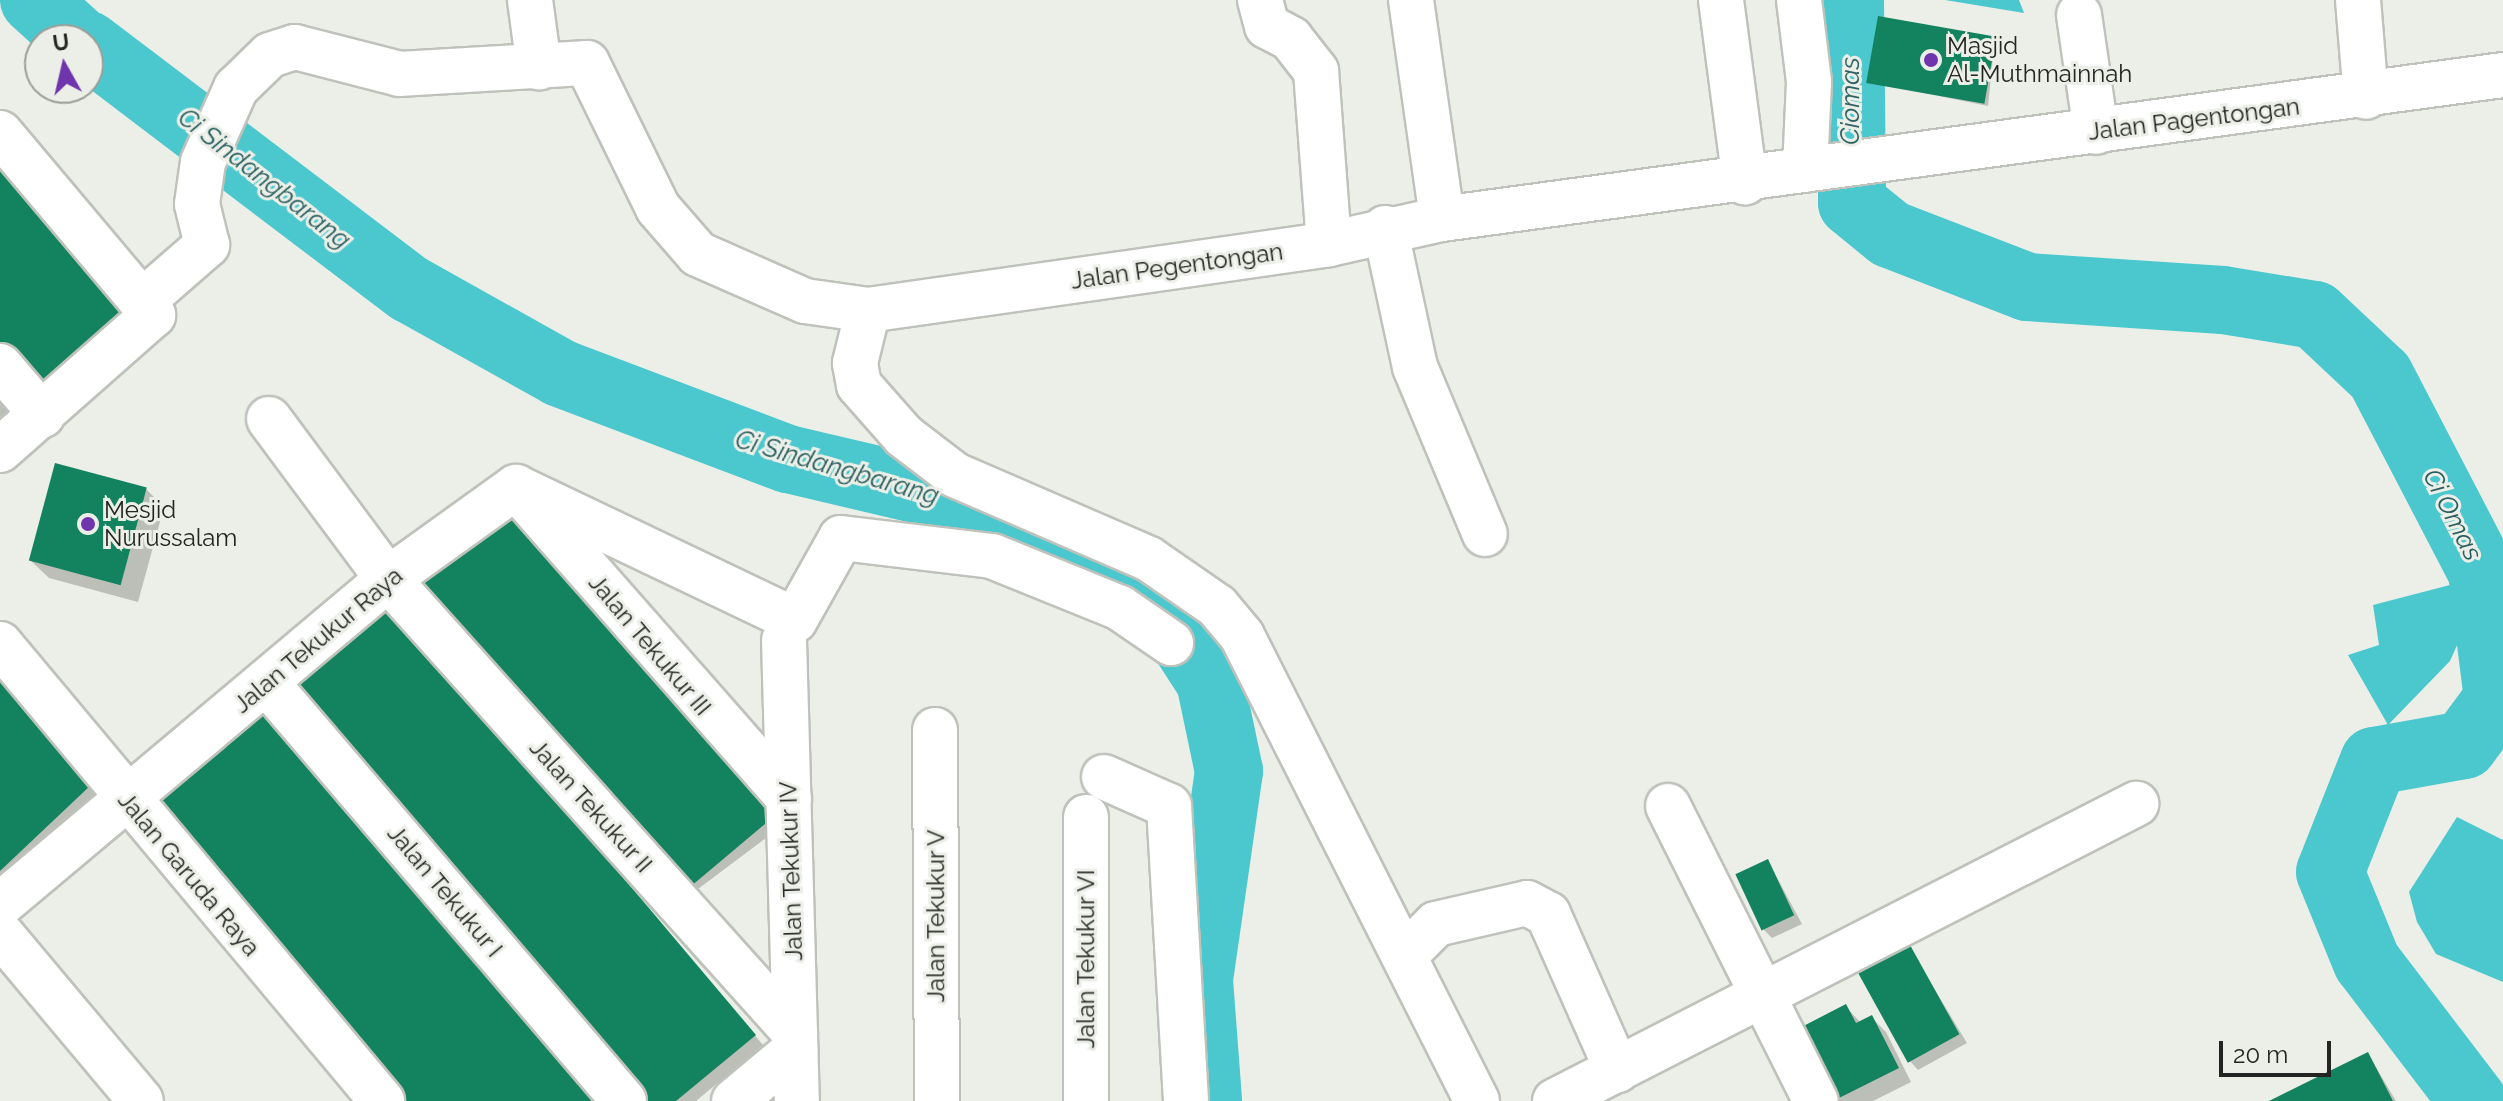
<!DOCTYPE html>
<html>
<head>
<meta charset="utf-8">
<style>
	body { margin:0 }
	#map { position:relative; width:2503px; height:1101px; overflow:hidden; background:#ebefe7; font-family:Raleway,sans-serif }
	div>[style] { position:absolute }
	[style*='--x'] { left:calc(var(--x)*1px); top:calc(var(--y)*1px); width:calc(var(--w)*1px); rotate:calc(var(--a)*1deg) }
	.water>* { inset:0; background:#4bc8ce }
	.shadow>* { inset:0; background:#0003 }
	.river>* { height:68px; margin:-34px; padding:0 34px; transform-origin:34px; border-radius:34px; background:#4bc8ce }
	.building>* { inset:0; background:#12825f; transform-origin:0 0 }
	.roads { filter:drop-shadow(2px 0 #bec2ba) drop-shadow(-2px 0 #bec2ba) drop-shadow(0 2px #bec2ba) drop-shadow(0 -2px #bec2ba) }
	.minor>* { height:44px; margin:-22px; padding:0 22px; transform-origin:22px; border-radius:22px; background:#fff }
	.dots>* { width:22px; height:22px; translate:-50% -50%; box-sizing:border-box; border:4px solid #ebefe7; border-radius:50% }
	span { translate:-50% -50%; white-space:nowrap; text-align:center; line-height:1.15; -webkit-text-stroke:6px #ebefe7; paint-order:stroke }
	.poi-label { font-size:24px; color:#242522 }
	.left { translate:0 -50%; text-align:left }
	.street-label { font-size:24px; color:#242522 }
	.water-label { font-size:26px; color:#2a5e60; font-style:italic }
	.north { position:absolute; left:24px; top:24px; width:80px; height:80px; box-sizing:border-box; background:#ebefe7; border:2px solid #9b9e98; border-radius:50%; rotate:352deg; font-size:22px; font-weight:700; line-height:32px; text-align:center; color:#242522 }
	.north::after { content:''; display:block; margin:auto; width:28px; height:36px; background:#6f35ac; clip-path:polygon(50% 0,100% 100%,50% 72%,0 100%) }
	.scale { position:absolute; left:2219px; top:1041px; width:112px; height:36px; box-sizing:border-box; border:4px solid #242522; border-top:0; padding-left:10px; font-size:24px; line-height:28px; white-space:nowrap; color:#242522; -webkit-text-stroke:6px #ebefe7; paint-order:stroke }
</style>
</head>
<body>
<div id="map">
	<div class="water">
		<i style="clip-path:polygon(1945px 0,2019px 0,2024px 13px)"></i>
		<i style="clip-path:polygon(2473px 579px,2467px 623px,2450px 661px,2388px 725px,2348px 655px,2379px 645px,2373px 605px)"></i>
		<i style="clip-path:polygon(2457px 817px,2503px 840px,2503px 982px,2436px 954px,2417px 922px,2409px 892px)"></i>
	</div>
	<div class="shadow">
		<i style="clip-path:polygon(1995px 38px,1988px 106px,1869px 82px)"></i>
		<i style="clip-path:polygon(0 377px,39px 424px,0 456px)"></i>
		<i style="clip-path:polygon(146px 489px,164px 507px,138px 602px,49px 578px,31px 561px)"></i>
		<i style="clip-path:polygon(404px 586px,782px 826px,686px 898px)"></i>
		<i style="clip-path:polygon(398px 612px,763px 1045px,696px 1101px,638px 1101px)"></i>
		<i style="clip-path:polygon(0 674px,100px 794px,0 895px)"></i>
		<i style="clip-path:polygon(1768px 861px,1802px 924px,1772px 938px,1763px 929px)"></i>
		<i style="clip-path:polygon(1909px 947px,1967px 1043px,1918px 1070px,1909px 1060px)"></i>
		<i style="clip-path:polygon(1846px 1007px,1861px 1023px,1872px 1018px,1886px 1032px,1911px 1082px,1873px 1101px,1825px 1101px)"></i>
		<i style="clip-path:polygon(2368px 1054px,2396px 1101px,2273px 1101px)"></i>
	</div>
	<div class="river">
		<i style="--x:34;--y:0;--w:57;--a:42.1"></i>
		<i style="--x:1850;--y:0;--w:203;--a:89.4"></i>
		<i style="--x:1852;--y:203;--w:49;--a:39.2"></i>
		<i style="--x:1890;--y:234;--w:147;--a:21.1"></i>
		<i style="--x:2027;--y:287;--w:196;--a:3.8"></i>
		<i style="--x:2223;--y:300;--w:93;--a:9.3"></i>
		<i style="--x:2315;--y:315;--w:89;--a:43.2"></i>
		<i style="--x:2380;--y:376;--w:221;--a:62.5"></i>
		<i style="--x:2482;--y:572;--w:128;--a:82.8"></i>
		<i style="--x:2498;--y:699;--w:57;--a:126.5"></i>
		<i style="--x:2464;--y:745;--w:91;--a:169.9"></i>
		<i style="--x:2374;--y:761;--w:119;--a:111.6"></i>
		<i style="--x:2330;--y:872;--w:97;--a:67.7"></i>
		<i style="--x:2367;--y:962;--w:175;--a:52.7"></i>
		<i style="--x:88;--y:45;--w:404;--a:37.2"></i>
		<i style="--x:410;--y:289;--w:172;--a:29.2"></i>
		<i style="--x:560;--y:373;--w:244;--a:20.7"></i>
		<i style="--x:788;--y:459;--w:149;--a:13.2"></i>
		<i style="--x:933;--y:493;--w:250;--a:25.6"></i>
		<i style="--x:1158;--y:601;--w:95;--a:57"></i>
		<i style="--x:1210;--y:681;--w:92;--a:78.1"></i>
		<i style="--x:1229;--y:771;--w:211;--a:98.2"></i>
		<i style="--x:1199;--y:980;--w:121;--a:85.7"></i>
	</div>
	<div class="building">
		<i style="left:1878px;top:16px;width:120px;height:68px;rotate:10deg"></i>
		<i style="clip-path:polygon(0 146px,145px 317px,42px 404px,0 354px)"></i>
		<i style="left:55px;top:463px;width:95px;height:101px;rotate:15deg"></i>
		<i style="left:506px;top:497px;width:417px;height:138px;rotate:50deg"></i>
		<i style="clip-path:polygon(389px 600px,756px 1035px,676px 1101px,636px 1101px,286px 686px)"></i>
		<i style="clip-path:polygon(0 670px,92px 784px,0 871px)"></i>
		<i style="clip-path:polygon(255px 695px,599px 1101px,399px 1101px,138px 793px)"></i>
		<i style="left:1768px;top:859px;width:62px;height:36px;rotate:65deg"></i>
		<i style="left:1910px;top:945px;width:102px;height:59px;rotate:61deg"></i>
		<i style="clip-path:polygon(1846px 1004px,1856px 1023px,1872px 1015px,1899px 1068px,1833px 1101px,1788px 1034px)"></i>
		<i style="clip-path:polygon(2368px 1052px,2393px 1101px,2269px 1101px)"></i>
	</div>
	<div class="roads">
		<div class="minor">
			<i style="--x:530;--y:0;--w:68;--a:82.3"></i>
			<i style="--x:1260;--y:0;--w:27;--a:75"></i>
			<i style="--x:1267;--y:26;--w:27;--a:28"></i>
			<i style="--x:1291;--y:39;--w:41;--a:52"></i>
			<i style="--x:1316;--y:71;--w:173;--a:85.7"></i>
			<i style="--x:1411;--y:0;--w:221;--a:81.9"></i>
			<i style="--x:1721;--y:0;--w:184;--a:82.5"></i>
			<i style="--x:1799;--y:0;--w:83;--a:83"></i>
			<i style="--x:1809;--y:82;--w:88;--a:92.6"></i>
			<i style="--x:2358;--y:0;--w:97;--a:85.3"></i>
			<i style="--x:2079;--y:15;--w:118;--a:81.7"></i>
			<i style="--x:0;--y:133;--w:238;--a:49.9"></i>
			<i style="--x:153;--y:315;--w:204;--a:138.6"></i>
			<i style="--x:1385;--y:228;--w:142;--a:77.8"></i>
			<i style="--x:1415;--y:367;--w:181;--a:67.3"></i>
			<i style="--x:144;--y:300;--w:84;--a:-41.1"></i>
			<i style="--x:207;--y:245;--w:42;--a:-103.7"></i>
			<i style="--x:197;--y:204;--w:42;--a:-81.9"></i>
			<i style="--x:203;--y:162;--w:81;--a:-66"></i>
			<i style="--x:236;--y:88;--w:47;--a:-44.1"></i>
			<i style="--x:270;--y:55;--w:26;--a:-18"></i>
			<i style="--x:295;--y:47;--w:108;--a:14.4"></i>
			<i style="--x:400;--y:74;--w:187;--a:-3.4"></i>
			<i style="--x:587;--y:63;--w:161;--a:63.9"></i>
			<i style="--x:658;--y:208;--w:61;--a:49"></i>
			<i style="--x:698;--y:254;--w:117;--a:23.7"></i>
			<i style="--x:805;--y:301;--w:64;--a:8.1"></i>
			<i style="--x:868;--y:310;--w:466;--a:-8.1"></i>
			<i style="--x:1329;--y:244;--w:116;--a:-12.5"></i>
			<i style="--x:1442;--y:219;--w:1071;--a:-7.73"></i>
			<i style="--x:868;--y:310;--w:55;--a:103.8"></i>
			<i style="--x:855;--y:363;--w:22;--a:80"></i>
			<i style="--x:859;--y:385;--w:68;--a:48.6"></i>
			<i style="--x:904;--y:436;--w:64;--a:37.4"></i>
			<i style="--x:955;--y:475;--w:211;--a:23.4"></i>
			<i style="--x:1149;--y:559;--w:83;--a:34.7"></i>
			<i style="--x:1217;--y:606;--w:39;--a:50"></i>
			<i style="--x:1242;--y:636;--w:521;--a:63.19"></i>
			<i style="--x:0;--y:366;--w:65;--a:49.4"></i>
			<i style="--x:269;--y:419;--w:199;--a:53.4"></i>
			<i style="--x:388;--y:579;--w:610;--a:48.12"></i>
			<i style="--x:516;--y:487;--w:309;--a:25.5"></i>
			<i style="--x:795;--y:620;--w:94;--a:-60.7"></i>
			<i style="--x:841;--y:538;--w:152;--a:6.8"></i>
			<i style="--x:992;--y:556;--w:138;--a:22.1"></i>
			<i style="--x:1120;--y:608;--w:62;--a:34.5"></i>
			<i style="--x:525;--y:498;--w:400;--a:48.7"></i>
			<i style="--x:784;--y:640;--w:461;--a:88.4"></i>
			<i style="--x:0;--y:644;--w:596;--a:50.11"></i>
			<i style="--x:266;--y:682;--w:551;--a:49.49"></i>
			<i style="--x:935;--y:730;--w:371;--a:89.7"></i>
			<i style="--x:1104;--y:777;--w:71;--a:24"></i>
			<i style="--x:1169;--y:806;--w:295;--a:86.7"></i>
			<i style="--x:1668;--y:806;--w:330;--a:63.4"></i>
			<i style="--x:1086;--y:817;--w:284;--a:90"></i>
			<i style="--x:0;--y:905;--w:507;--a:-40.04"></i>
			<i style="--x:388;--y:579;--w:158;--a:-35.7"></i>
			<i style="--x:0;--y:933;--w:219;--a:50"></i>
			<i style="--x:1405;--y:955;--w:44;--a:-45"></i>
			<i style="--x:1436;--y:924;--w:93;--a:-13"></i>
			<i style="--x:1527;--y:903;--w:24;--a:28"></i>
			<i style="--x:1548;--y:914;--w:171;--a:66.1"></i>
			<i style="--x:734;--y:1101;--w:80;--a:-39.9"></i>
			<i style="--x:1555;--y:1101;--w:653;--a:-27.08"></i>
		</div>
	</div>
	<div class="dots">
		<i style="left:1931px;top:60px;background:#6f35ac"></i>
		<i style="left:88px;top:524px;background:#6f35ac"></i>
	</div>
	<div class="poi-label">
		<span class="left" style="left:1947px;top:60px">Masjid<br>Al-Muthmainnah</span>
		<span class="left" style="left:104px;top:524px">Mesjid<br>Nurussalam</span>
	</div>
	<div class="street-label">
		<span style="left:2194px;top:119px;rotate:-7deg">Jalan Pagentongan</span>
		<span style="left:1177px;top:266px;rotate:-8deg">Jalan Pegentongan</span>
		<span style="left:318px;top:640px;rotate:-40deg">Jalan Tekukur Raya</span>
		<span style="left:650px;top:645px;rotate:50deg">Jalan Tekukur III</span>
		<span style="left:591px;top:806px;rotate:48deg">Jalan Tekukur II</span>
		<span style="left:791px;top:871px;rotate:-92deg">Jalan Tekukur IV</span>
		<span style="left:189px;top:874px;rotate:50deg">Jalan Garuda Raya</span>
		<span style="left:445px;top:891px;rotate:50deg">Jalan Tekukur I</span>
		<span style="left:936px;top:916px;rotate:-90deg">Jalan Tekukur V</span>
		<span style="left:1086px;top:959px;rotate:-90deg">Jalan Tekukur VI</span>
	</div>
	<div class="water-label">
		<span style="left:1851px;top:101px;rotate:-90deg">Ciomas</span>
		<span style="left:264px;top:179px;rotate:38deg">Ci Sindangbarang</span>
		<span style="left:837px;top:468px;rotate:16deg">Ci Sindangbarang</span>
		<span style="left:2452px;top:515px;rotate:63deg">Ci Omas</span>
	</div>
	<div class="north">U</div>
	<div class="scale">20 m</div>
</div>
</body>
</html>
